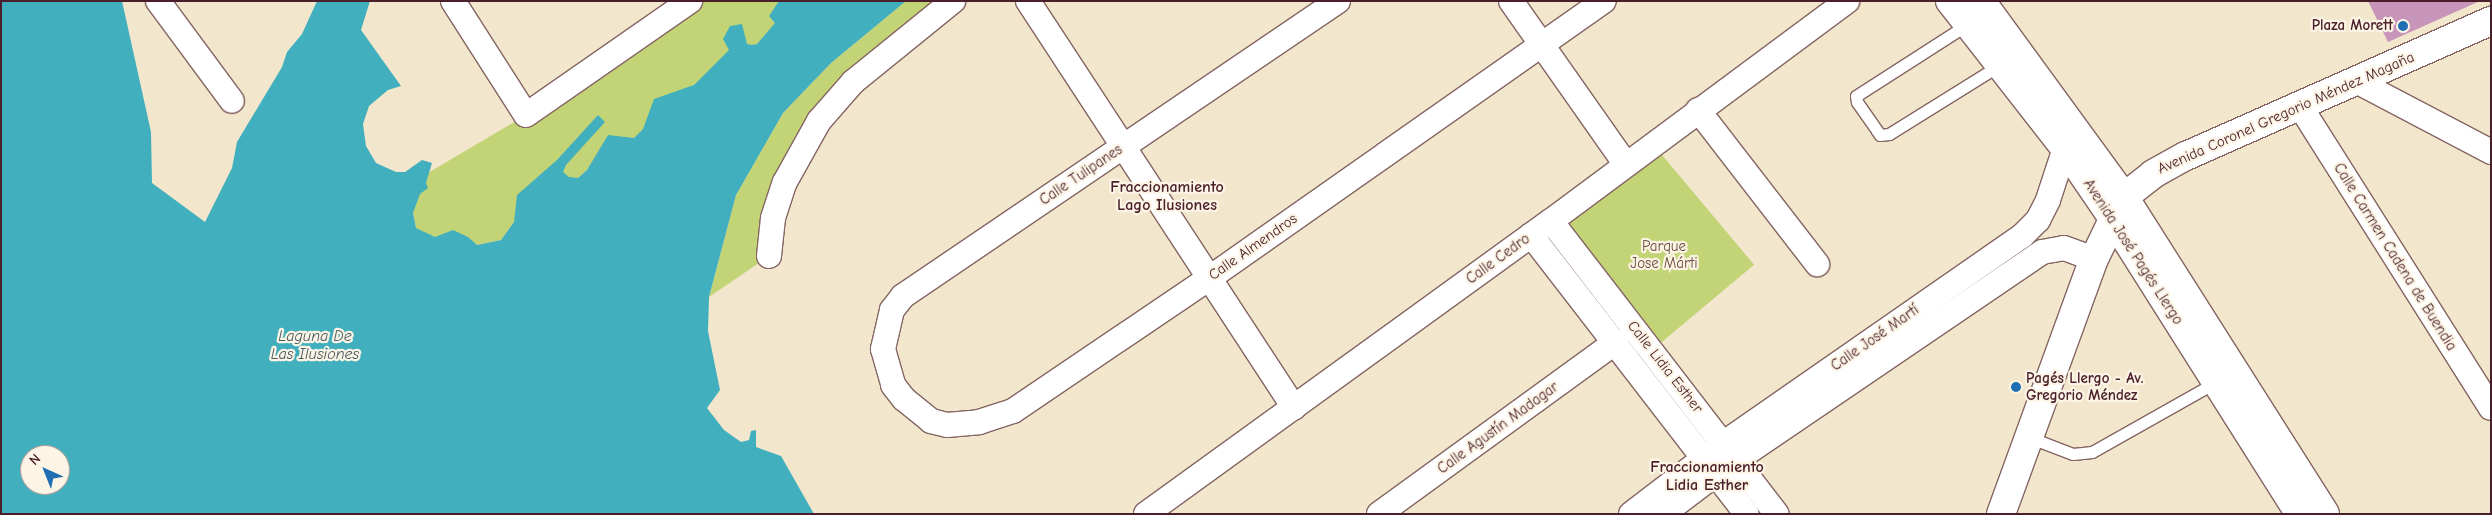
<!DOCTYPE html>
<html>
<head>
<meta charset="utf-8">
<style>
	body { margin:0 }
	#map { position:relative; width:2492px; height:515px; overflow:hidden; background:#f2e7cc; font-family:"Comic Neue",sans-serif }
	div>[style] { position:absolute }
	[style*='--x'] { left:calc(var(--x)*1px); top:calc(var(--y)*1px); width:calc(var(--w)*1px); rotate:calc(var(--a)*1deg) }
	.green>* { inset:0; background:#c3d477; transform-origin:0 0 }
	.water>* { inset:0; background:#41afbd }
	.building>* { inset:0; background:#c794ba }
	.roads { filter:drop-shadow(1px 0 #856563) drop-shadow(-1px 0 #856563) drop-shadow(0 1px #856563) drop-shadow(0 -1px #856563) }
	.service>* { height:11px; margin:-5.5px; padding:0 5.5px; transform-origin:5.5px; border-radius:5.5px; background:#fff }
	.minor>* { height:24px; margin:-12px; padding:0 12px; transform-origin:12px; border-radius:12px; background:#fff }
	.tertiary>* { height:28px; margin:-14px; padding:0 14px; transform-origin:14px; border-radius:14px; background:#fff }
	.secondary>* { height:28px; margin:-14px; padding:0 14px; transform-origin:14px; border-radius:14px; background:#fff }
	.dots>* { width:14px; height:14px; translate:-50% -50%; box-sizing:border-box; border:2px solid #fcf5e5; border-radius:50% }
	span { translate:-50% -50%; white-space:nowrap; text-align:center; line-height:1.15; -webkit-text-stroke:4.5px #fcf5e5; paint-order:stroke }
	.poi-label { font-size:15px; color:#4a1f2b; font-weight:700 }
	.right { translate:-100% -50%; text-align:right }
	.left { translate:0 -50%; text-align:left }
	.street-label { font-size:15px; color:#4a1f2b }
	.park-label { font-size:15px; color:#684c3e }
	.neighbourhood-label { font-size:16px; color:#4a1f2b; font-weight:700 }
	.water-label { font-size:16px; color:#465965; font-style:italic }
	.frame { position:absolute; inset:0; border:2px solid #4a1f2b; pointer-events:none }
	.north { position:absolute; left:20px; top:445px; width:50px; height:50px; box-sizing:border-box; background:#fcf5e5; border:1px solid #b59f9b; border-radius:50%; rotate:316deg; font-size:14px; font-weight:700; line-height:20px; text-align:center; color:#4a1f2b }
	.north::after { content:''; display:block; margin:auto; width:18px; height:22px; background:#1f6fb2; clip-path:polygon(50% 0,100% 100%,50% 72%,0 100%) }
</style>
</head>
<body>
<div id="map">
	<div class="green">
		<i style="clip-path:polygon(690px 1px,801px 1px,757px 44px,661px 106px,652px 123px,634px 138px,606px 153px,578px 178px,514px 222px,501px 240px,476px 245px,424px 235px,416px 228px,413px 213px,416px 180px,526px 115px)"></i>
		<i style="clip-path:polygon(906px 1px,953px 1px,819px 121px,769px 256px,709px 297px,736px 195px,783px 113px,831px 63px)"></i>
		<i style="left:1657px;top:149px;width:151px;height:125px;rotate:50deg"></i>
	</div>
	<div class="water">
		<i style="clip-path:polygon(evenodd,1px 1px,122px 1px,151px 132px,152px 183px,205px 222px,232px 168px,237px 142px,282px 67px,287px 52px,302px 34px,317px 1px,370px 1px,361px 30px,401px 86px,388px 90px,369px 106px,363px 124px,366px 146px,376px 163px,396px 172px,405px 172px,422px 160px,432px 163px,426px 183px,428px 188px,420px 194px,413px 213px,416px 228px,435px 237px,453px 230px,468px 237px,477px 245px,501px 240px,514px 222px,517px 195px,557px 160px,598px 115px,605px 122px,566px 165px,563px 172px,569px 177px,578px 178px,587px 170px,608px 135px,634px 138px,643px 129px,654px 99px,694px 85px,729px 50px,723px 39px,730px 26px,742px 24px,747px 44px,752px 45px,757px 44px,775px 23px,769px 16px,779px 1px,906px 1px,831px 63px,783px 113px,736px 195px,709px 297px,708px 331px,720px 390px,707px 408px,724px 430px,741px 442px,749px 440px,751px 431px,756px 430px,756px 447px,781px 456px,814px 514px,1px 514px,1px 1px,30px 455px,60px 455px,60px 485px,30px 485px,30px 455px)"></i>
	</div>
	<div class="building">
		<i style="clip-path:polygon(2368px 1px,2480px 1px,2388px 42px)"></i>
	</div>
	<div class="roads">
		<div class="service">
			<i style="--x:1968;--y:24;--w:133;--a:147.3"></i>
			<i style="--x:1856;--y:96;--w:6;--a:81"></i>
			<i style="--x:1857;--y:102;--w:35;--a:55"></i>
			<i style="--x:1877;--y:131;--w:5;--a:53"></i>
			<i style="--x:1880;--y:135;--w:9;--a:-6"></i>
			<i style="--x:1889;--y:134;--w:131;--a:-31.9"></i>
			<i style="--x:2031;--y:438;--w:45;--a:20.9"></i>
			<i style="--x:2073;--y:454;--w:19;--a:-6"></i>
			<i style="--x:2092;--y:452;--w:142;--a:-29.4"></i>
		</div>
		<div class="minor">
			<i style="--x:158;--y:1;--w:124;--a:53.5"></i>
			<i style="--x:453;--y:1;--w:135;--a:57.4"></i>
			<i style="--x:526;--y:115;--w:200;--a:-34.8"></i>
			<i style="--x:1028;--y:1;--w:486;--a:56.8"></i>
			<i style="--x:1338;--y:1;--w:526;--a:145.86"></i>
			<i style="--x:903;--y:296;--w:18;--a:128"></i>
			<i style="--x:892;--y:310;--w:40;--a:103"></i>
			<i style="--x:883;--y:349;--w:37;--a:74"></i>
			<i style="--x:893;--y:385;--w:18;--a:52"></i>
			<i style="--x:904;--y:399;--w:35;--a:39"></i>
			<i style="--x:931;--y:421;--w:16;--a:14"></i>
			<i style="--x:947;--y:425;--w:32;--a:-5"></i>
			<i style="--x:979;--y:422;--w:36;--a:-18"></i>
			<i style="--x:1013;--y:411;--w:239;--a:-34.1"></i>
			<i style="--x:1211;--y:277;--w:480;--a:-35.1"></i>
			<i style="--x:1511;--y:1;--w:198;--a:54.9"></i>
			<i style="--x:2356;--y:81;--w:153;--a:27.7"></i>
			<i style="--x:2300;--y:106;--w:357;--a:57.7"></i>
			<i style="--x:1698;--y:110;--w:195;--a:52.3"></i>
			<i style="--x:1551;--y:221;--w:370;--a:52.4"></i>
			<i style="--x:1531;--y:235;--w:353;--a:52.3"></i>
			<i style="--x:769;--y:256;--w:38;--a:-84"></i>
			<i style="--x:773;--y:218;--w:38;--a:-72"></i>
			<i style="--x:785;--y:182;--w:70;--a:-60.9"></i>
			<i style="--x:819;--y:121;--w:52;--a:-48.9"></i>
			<i style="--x:853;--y:82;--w:129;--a:-39"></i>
			<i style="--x:1146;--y:514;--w:500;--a:-35.9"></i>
			<i style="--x:1551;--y:221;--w:369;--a:-36.6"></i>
			<i style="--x:1379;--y:514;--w:293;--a:-36"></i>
			<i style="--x:1631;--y:514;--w:117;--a:-37.4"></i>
			<i style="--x:1724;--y:443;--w:363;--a:-34.8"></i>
			<i style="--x:2022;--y:236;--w:23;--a:-45"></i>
			<i style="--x:2038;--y:220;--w:22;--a:-63"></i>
			<i style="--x:2048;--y:200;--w:55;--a:-71.9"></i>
			<i style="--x:2065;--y:148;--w:15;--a:-58"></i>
			<i style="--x:1663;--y:514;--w:68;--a:-37.2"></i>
			<i style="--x:1717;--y:473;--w:393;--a:-34.2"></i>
			<i style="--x:2042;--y:252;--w:22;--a:-10"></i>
			<i style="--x:2064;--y:248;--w:32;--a:20"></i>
		</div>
		<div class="tertiary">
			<i style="--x:2124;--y:197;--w:375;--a:57.6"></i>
			<i style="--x:2112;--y:217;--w:352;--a:57.7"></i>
		</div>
		<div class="secondary">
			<i style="--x:1950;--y:1;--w:187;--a:52"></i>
			<i style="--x:2065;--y:148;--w:83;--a:55.7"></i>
			<i style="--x:1981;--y:1;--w:243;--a:53.9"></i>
			<i style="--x:2001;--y:514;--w:271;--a:-70"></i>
			<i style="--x:2094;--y:259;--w:69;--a:-64.2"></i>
			<i style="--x:2124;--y:197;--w:37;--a:-38"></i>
			<i style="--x:2153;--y:174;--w:38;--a:-29"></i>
			<i style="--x:2186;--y:156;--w:334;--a:-23.9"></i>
		</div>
	</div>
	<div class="dots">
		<i style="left:2403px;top:26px;background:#1f6fb2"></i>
		<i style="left:2016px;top:387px;background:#1f6fb2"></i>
	</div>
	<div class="poi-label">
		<span class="right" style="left:2393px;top:26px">Plaza Morett</span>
		<span class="left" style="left:2026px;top:387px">Pagés Llergo - Av.<br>Gregorio Méndez</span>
	</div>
	<div class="street-label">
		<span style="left:2286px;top:113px;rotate:-24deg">Avenida Coronel Gregorio Méndez Magaña</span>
		<span style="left:1081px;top:175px;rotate:-34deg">Calle Tulipanes</span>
		<span style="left:1253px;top:247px;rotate:-35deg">Calle Almendros</span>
		<span style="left:2133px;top:252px;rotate:57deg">Avenida José Pagés Llergo</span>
		<span style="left:2395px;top:257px;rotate:58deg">Calle Carmen Cadena de Buendia</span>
		<span style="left:1498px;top:259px;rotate:-36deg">Calle Cedro</span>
		<span style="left:1875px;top:338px;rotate:-35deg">Calle José Martí</span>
		<span style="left:1665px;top:367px;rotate:52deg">Calle Lidia Esther</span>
		<span style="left:1498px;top:428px;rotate:-36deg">Calle Agustín Madagar</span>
	</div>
	<div class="park-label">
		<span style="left:1664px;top:255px">Parque<br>Jose Márti</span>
	</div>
	<div class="neighbourhood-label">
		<span style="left:1167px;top:196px">Fraccionamiento<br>Lago Ilusiones</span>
		<span style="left:1707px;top:476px">Fraccionamiento<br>Lidia Esther</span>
	</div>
	<div class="water-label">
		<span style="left:315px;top:345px">Laguna De<br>Las Ilusiones</span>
	</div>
	<div class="frame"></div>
	<div class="north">N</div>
</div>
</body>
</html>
